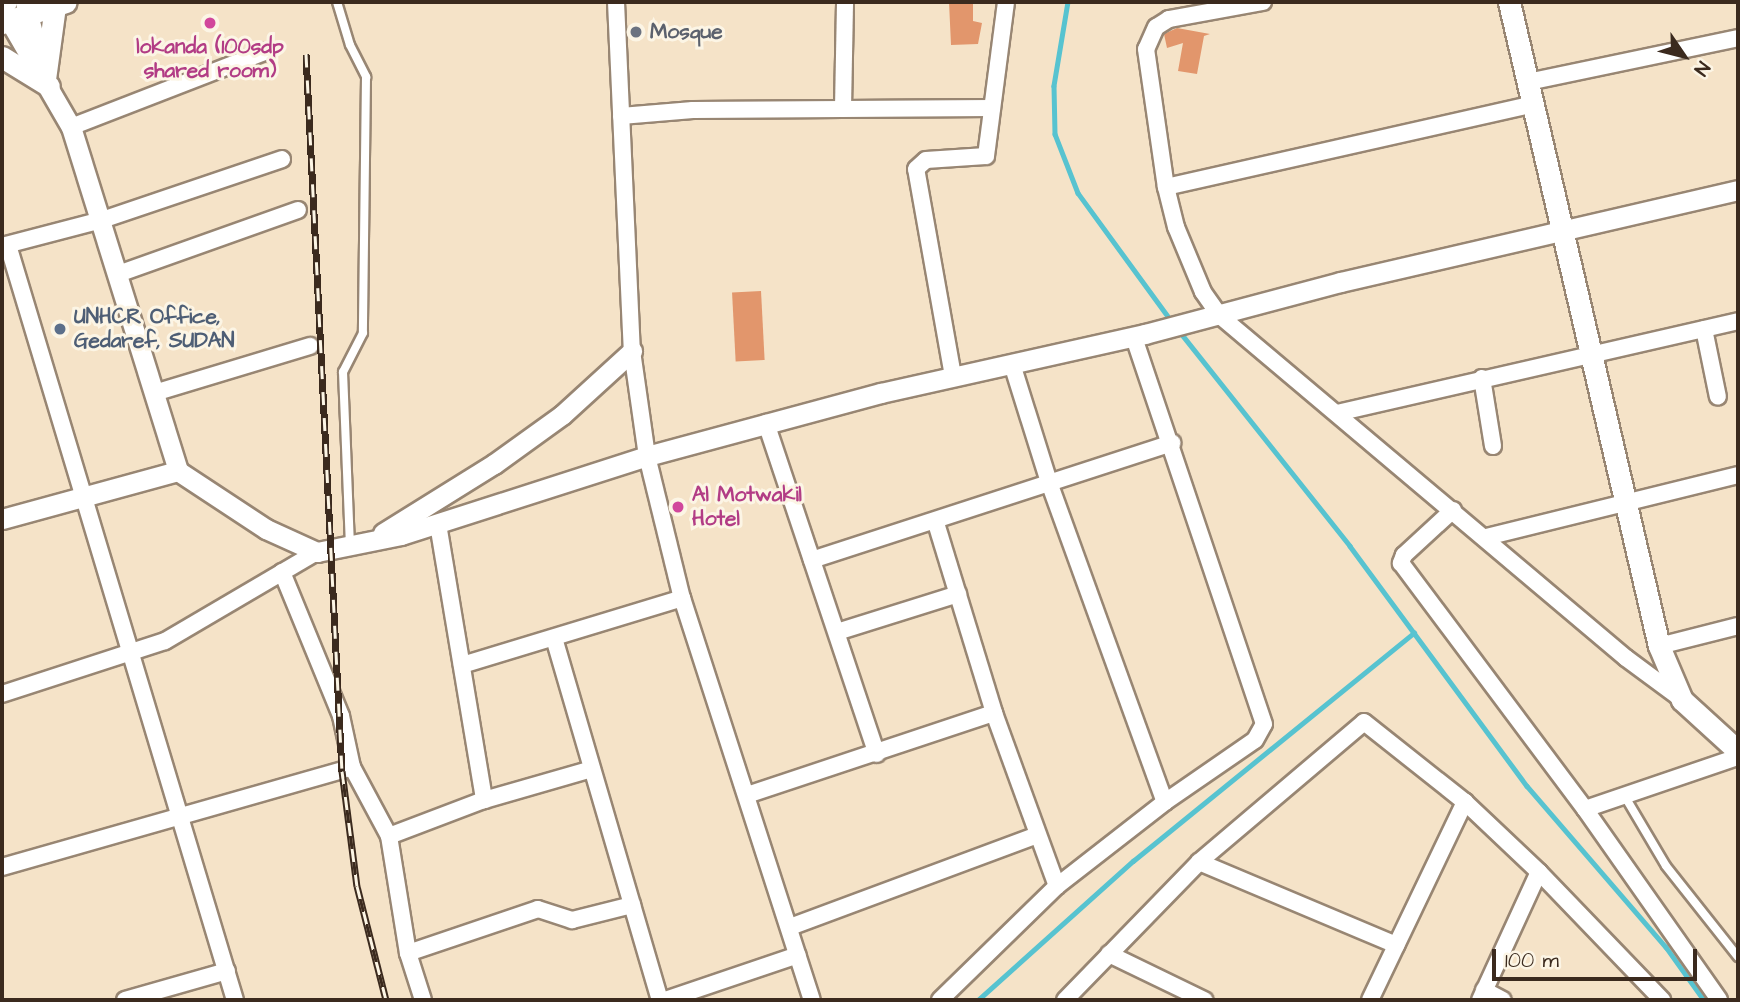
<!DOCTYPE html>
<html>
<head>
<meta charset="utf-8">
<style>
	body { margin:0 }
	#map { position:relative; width:1740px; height:1002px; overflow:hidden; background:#f5e3c8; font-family:"Architects Daughter",sans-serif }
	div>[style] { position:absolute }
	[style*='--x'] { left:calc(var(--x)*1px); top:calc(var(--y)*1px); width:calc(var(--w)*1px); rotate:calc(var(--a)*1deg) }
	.stream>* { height:4.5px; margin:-2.25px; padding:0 2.25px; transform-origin:2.25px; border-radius:2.25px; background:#57c3d0 }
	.building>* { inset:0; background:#e2966c; transform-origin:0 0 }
	.roads { filter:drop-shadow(2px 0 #988673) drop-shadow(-2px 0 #988673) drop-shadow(0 2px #988673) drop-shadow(0 -2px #988673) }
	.service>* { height:8px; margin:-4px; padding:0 4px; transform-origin:4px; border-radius:4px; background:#fff }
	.minor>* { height:16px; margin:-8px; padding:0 8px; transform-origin:8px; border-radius:8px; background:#fff }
	.tertiary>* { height:19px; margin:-9.5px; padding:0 9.5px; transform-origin:9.5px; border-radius:9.5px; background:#fff }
	.secondary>* { height:21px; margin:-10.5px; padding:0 10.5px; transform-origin:10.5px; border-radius:10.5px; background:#fff }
	.rail>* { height:7px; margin-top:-3.5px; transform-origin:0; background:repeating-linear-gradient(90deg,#fcf5e5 0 13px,#3b2a1e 0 26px); box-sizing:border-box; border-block:2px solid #3b2a1e }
	.dots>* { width:19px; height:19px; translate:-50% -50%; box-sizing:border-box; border:4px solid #fcf5e5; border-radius:50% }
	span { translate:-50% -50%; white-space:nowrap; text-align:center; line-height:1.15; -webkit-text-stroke:6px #fcf5e5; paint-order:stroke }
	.worship-label { font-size:21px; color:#5b616d; font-weight:700 }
	.left { translate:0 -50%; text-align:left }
	.hotel-label { font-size:21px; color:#b23c85; font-weight:700 }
	.service-label { font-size:21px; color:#4e5e75; font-weight:700 }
	.frame { position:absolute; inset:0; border:4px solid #3b2a1e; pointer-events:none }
	.north { position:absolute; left:1649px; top:21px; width:70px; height:70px; -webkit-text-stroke:5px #fcf5e5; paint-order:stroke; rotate:125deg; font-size:19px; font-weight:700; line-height:28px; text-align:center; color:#3b2a1e }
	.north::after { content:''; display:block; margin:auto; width:24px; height:32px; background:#3b2a1e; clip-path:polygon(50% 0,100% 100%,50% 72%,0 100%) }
	.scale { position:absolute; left:1492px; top:949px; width:205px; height:32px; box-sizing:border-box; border:4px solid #3b2a1e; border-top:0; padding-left:9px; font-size:21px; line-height:24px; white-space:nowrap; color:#3b2a1e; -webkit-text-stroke:5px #fcf5e5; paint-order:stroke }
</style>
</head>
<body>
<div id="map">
	<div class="stream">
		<i style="--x:1068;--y:2;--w:85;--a:99.5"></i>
		<i style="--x:1054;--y:86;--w:48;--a:88.8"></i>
		<i style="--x:1055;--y:134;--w:63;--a:68.7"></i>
		<i style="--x:1078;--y:193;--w:160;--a:53.9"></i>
		<i style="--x:1180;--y:332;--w:273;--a:51.5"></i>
		<i style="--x:1350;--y:546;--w:298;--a:53.6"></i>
		<i style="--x:1527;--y:786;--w:213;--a:49.2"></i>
		<i style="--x:1666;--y:947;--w:65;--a:54.4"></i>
		<i style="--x:978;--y:1000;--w:208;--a:-41.9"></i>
		<i style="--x:1133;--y:861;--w:362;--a:-39.1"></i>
	</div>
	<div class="building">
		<i style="clip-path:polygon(949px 2px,973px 2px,973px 21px,982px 23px,978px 44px,951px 45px)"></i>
		<i style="clip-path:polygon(1177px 28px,1210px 34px,1204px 36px,1197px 74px,1178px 71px,1183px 43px,1167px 48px,1164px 34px)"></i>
		<i style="left:761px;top:291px;width:69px;height:29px;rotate:87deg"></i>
	</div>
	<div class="roads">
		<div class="service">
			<i style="--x:337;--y:2;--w:45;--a:73.2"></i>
			<i style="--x:350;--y:45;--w:36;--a:63"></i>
			<i style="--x:366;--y:77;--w:256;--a:90.7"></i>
			<i style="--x:363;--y:333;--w:44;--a:117.1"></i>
			<i style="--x:343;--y:372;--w:173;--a:87.7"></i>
			<i style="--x:1624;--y:795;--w:82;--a:59.4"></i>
			<i style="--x:1666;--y:866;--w:116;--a:51.6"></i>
		</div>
		<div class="minor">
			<i style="--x:616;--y:2;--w:349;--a:87.4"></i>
			<i style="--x:632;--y:351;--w:106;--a:81.9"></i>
			<i style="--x:647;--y:456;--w:146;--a:76.2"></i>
			<i style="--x:682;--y:598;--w:422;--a:72.1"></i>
			<i style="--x:1263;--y:2;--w:96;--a:169.7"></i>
			<i style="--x:1169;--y:19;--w:15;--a:148"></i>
			<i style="--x:1156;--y:27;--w:24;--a:114"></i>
			<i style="--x:1146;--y:49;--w:139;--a:81.8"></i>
			<i style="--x:1166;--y:187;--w:41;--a:76"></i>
			<i style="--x:1176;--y:227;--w:70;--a:67.4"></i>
			<i style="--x:1203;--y:292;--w:28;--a:55"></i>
			<i style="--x:1219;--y:315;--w:532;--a:40.12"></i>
			<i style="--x:1626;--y:658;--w:67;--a:36.5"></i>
			<i style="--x:1528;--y:82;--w:215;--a:-11.8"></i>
			<i style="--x:843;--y:108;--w:106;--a:-88.9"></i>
			<i style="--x:621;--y:116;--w:72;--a:-4.8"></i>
			<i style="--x:693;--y:110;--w:299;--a:-0.4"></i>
			<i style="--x:71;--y:127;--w:207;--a:-21.2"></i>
			<i style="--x:1166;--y:187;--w:377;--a:-12.7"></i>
			<i style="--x:8;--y:245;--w:788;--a:73.27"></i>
			<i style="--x:2;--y:246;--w:103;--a:-14.6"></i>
			<i style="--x:102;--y:220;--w:190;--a:-18.7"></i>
			<i style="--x:118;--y:274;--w:191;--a:-19.6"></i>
			<i style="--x:1704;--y:329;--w:69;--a:78.4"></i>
			<i style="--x:1012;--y:364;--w:127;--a:72.6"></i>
			<i style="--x:1050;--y:485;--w:337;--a:70.1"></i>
			<i style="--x:953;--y:376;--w:210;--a:-100.1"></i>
			<i style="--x:916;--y:169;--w:13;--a:-42"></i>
			<i style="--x:926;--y:160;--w:60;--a:-3.8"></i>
			<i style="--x:986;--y:156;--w:155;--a:-82.6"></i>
			<i style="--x:1482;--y:378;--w:69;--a:80.8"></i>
			<i style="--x:154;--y:393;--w:163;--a:-16.8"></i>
			<i style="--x:1337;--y:413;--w:411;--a:-12.9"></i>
			<i style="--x:766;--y:423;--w:349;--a:71.5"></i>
			<i style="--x:1453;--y:510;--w:67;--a:137.4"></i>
			<i style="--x:1404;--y:555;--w:9;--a:111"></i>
			<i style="--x:1401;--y:563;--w:307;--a:53.2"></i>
			<i style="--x:1585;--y:809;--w:233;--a:54.9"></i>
			<i style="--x:936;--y:523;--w:199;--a:73"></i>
			<i style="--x:994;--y:713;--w:184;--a:70"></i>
			<i style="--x:438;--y:524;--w:280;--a:80.5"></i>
			<i style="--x:1486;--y:537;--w:260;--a:-13.8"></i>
			<i style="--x:812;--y:560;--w:379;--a:-18"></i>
			<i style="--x:282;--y:572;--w:156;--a:67.7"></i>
			<i style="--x:341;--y:716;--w:52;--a:77.8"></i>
			<i style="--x:352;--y:767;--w:78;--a:61.8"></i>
			<i style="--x:389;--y:836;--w:119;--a:80.8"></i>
			<i style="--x:408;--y:953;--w:49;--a:72.3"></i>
			<i style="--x:837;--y:632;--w:127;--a:-17.4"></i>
			<i style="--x:554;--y:638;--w:377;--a:73.7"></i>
			<i style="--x:1659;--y:646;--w:81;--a:-14.2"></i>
			<i style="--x:462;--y:665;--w:230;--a:-16.9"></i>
			<i style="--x:2;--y:694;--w:171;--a:-18"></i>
			<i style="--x:165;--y:641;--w:176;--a:-30.4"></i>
			<i style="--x:747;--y:795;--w:260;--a:-18.4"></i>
			<i style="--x:1585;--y:809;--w:162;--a:-18.8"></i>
			<i style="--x:389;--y:836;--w:102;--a:-20.8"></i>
			<i style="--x:484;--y:800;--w:112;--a:-16"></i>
			<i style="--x:1199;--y:862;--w:216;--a:-40.3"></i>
			<i style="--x:1364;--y:722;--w:129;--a:38.4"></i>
			<i style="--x:1465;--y:802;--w:102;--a:43.4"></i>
			<i style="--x:1539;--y:872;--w:178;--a:46.1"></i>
			<i style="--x:2;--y:867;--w:364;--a:-15.9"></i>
			<i style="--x:790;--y:927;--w:264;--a:-20.4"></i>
			<i style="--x:408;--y:953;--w:137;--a:-18.7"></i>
			<i style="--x:538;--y:909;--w:36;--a:18"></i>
			<i style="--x:572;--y:920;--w:62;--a:-14"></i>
			<i style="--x:1109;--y:954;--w:106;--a:25.8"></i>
			<i style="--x:1484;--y:990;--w:21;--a:28"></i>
			<i style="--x:125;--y:1000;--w:106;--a:-15.9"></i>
			<i style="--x:665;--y:1000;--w:140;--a:-18.7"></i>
			<i style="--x:940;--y:1000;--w:163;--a:-44.3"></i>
			<i style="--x:1057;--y:886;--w:137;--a:-37.9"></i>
			<i style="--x:1165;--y:802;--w:109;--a:-34.6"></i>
			<i style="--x:1255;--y:740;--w:18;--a:-61"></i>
			<i style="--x:1264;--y:724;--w:408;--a:-108.6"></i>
			<i style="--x:1065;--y:1000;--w:192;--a:-45.8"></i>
			<i style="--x:1199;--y:862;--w:214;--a:22.8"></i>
			<i style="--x:1370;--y:1000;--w:220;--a:-64.4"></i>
			<i style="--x:1480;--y:1000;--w:141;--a:-65.3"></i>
		</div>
		<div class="tertiary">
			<i style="--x:25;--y:2;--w:61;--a:75.7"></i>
			<i style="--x:2;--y:8;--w:138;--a:59.9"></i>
			<i style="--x:71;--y:127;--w:360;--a:72.7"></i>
			<i style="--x:178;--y:471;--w:105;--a:33.4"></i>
			<i style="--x:266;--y:529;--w:56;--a:24.3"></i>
			<i style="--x:317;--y:552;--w:86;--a:-11.4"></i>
			<i style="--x:401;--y:535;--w:258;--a:-17.8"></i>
			<i style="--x:647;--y:456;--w:242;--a:-15.1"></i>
			<i style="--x:881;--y:393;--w:271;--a:-12.6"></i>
			<i style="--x:1145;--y:334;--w:202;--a:-14.9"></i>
			<i style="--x:1340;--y:282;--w:408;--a:-13"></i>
			<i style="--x:2;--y:519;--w:182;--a:-15.3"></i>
			<i style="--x:383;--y:533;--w:131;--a:-31.9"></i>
			<i style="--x:494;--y:464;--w:84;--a:-35.8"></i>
			<i style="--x:562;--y:415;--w:95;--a:-42.4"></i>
		</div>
		<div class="secondary">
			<i style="--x:1509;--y:2;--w:661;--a:76.89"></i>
			<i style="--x:1659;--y:646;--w:59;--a:66.9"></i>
			<i style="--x:1682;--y:700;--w:76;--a:42.3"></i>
			<i style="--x:2;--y:3;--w:4;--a:-14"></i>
			<i style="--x:2;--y:23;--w:67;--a:-18.2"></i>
			<i style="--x:2;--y:57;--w:55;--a:31.7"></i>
			<i style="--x:45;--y:79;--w:74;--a:-82.2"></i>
		</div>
	</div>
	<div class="rail">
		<i style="--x:306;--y:54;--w:718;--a:87.13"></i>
		<i style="--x:342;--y:771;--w:116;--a:82.6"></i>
		<i style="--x:357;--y:886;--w:118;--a:75.7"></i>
	</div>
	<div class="dots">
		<i style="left:210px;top:23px;background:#d1479c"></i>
		<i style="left:636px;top:32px;background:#6b7280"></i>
		<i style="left:60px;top:329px;background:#5c6f8a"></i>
		<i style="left:678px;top:507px;background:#d1479c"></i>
	</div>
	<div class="worship-label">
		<span class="left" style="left:650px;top:32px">Mosque</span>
	</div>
	<div class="hotel-label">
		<span style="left:210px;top:59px">lokanda (100sdp<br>shared room)</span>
		<span class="left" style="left:692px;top:507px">Al Motwakil<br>Hotel</span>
	</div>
	<div class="service-label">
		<span class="left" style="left:74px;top:329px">UNHCR Office,<br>Gedaref, SUDAN</span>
	</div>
	<div class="frame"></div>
	<div class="north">N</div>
	<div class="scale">100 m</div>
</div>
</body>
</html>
